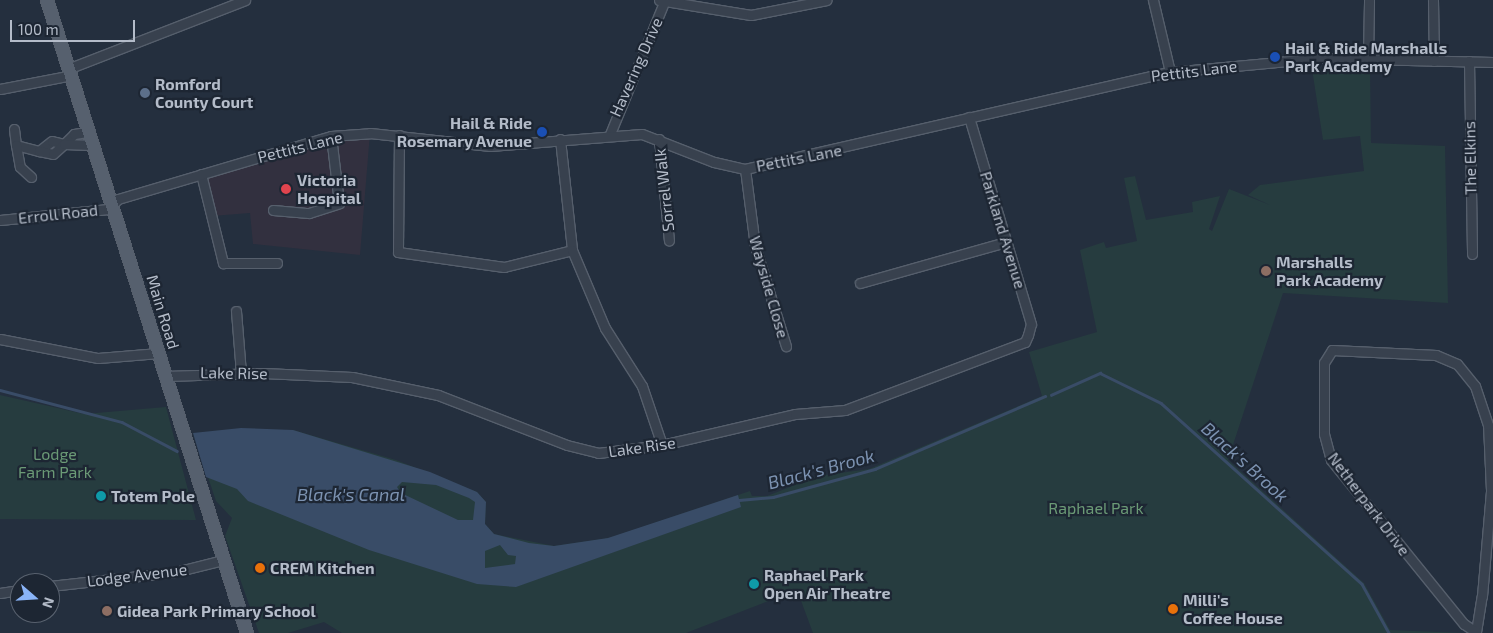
<!DOCTYPE html>
<html>
<head>
<meta charset="utf-8">
<style>
	body { margin:0 }
	#map { position:relative; width:1493px; height:633px; overflow:hidden; background:#242f3e; font-family:"Exo 2",sans-serif }
	div>[style] { position:absolute }
	[style*='--x'] { left:calc(var(--x)*1px); top:calc(var(--y)*1px); width:calc(var(--w)*1px); rotate:calc(var(--a)*1deg) }
	.medical>* { inset:0; background:#32303f }
	.green>* { inset:0; background:#263c3f }
	.water>* { inset:0; background:#394c67 }
	.stream>* { height:2.5px; margin:-1.25px; padding:0 1.25px; transform-origin:1.25px; border-radius:1.25px; background:#394c67 }
	.roads { filter:drop-shadow(1px 0 #565f6c) drop-shadow(-1px 0 #565f6c) drop-shadow(0 1px #565f6c) drop-shadow(0 -1px #565f6c) }
	.street>* { height:9px; margin:-4.5px; padding:0 4.5px; transform-origin:4.5px; border-radius:4.5px; background:#38414e }
	.primary>* { height:12px; margin:-6px; padding:0 6px; transform-origin:6px; border-radius:6px; background:#56606e }
	.dots>* { width:14px; height:14px; translate:-50% -50%; box-sizing:border-box; border:2px solid #1d2633; border-radius:50% }
	span { translate:-50% -50%; white-space:nowrap; text-align:center; line-height:1.15; -webkit-text-stroke:4.5px #1d2633; paint-order:stroke }
	.poi-label { font-size:16px; color:#b4bcc9; font-weight:700 }
	.left { translate:0 -50%; text-align:left }
	.right { translate:-100% -50%; text-align:right }
	.street-label { font-size:16px; color:#b4bcc9 }
	.park-label { font-size:16px; color:#6b9a76 }
	.water-label { font-size:18px; color:#7c92b1; font-style:italic }
	.north { position:absolute; left:10px; top:573px; width:50px; height:50px; box-sizing:border-box; background:#1d2633; border:1px solid #59626f; border-radius:50%; rotate:109deg; font-size:14px; font-weight:700; line-height:20px; text-align:center; color:#b4bcc9 }
	.north::after { content:''; display:block; margin:auto; width:18px; height:22px; background:#8ab4f8; clip-path:polygon(50% 0,100% 100%,50% 72%,0 100%) }
	.scale { position:absolute; left:10px; top:20px; width:125px; height:22px; box-sizing:border-box; border:2px solid #b4bcc9; border-top:0; padding-left:6px; font-size:15px; line-height:18px; white-space:nowrap; color:#b4bcc9; -webkit-text-stroke:4px #1d2633; paint-order:stroke }
</style>
</head>
<body>
<div id="map">
	<div class="medical">
		<i style="clip-path:polygon(370px 133px,360px 255px,253px 244px,250px 213px,212px 216px,201px 174px,331px 136px)"></i>
	</div>
	<div class="green">
		<i style="clip-path:polygon(1370px 68px,1371px 143px,1445px 146px,1448px 303px,1283px 293px,1228px 460px,1364px 583px,1390px 630px,1463px 633px,813px 633px,797px 590px,686px 633px,342px 633px,324px 622px,288px 633px,259px 633px,225px 536px,232px 518px,216px 501px,193px 433px,293px 430px,396px 460px,477px 492px,486px 502px,485px 524px,494px 534px,554px 546px,609px 538px,750px 491px,752px 496px,767px 496px,818px 476px,869px 469px,1042px 396px,1029px 352px,1097px 332px,1080px 250px,1104px 242px,1106px 248px,1137px 241px,1124px 178px,1135px 176px,1146px 220px,1193px 212px,1192px 202px,1220px 196px,1209px 229px,1212px 231px,1229px 189px,1270px 205px,1248px 195px,1260px 185px,1364px 171px,1360px 136px,1323px 140px,1312px 69px)"></i>
		<i style="clip-path:polygon(0 395px,84px 414px,166px 407px,196px 520px,0 519px)"></i>
	</div>
	<div class="water">
		<i style="clip-path:polygon(evenodd,241px 428px,293px 430px,430px 472px,477px 492px,486px 502px,485px 524px,494px 534px,529px 543px,554px 546px,608px 538px,738px 495px,741px 507px,516px 587px,477px 584px,369px 550px,248px 501px,237px 489px,206px 477px,193px 433px,241px 428px,402px 482px,436px 485px,469px 498px,475px 502px,473px 520px,458px 520px,401px 493px,397px 487px,402px 482px,241px 428px,500px 545px,508px 555px,516px 556px,515px 564px,485px 568px,485px 551px,500px 545px)"></i>
	</div>
	<div class="stream">
		<i style="--x:0;--y:390;--w:126;--a:14.7"></i>
		<i style="--x:122;--y:422;--w:62;--a:27.8"></i>
		<i style="--x:1051;--y:395;--w:54;--a:-24.2"></i>
		<i style="--x:1100;--y:373;--w:68;--a:26.2"></i>
		<i style="--x:1161;--y:403;--w:270;--a:42"></i>
		<i style="--x:1362;--y:584;--w:56;--a:61.1"></i>
		<i style="--x:739;--y:500;--w:34;--a:-5"></i>
		<i style="--x:773;--y:497;--w:106;--a:-15.4"></i>
		<i style="--x:875;--y:469;--w:185;--a:-23.2"></i>
	</div>
	<div class="roads">
		<div class="street">
			<i style="--x:659;--y:0;--w:93;--a:9.3"></i>
			<i style="--x:751;--y:15;--w:77;--a:-11.2"></i>
			<i style="--x:1153;--y:0;--w:74;--a:76.7"></i>
			<i style="--x:1433;--y:0;--w:61;--a:89.1"></i>
			<i style="--x:1368;--y:59;--w:59;--a:-89"></i>
			<i style="--x:1469;--y:61;--w:193;--a:89.1"></i>
			<i style="--x:70;--y:68;--w:188;--a:-21.2"></i>
			<i style="--x:0;--y:89;--w:73;--a:-11"></i>
			<i style="--x:14;--y:129;--w:16;--a:83"></i>
			<i style="--x:16;--y:145;--w:24;--a:15"></i>
			<i style="--x:39;--y:151;--w:16;--a:-38"></i>
			<i style="--x:52;--y:141;--w:12;--a:14"></i>
			<i style="--x:64;--y:144;--w:14;--a:-45"></i>
			<i style="--x:74;--y:134;--w:13;--a:-9"></i>
			<i style="--x:610;--y:134;--w:145;--a:-67.7"></i>
			<i style="--x:399;--y:135;--w:117;--a:90.5"></i>
			<i style="--x:398;--y:252;--w:107;--a:8.1"></i>
			<i style="--x:504;--y:267;--w:70;--a:-14"></i>
			<i style="--x:560;--y:139;--w:112;--a:83.8"></i>
			<i style="--x:572;--y:250;--w:85;--a:67.1"></i>
			<i style="--x:605;--y:328;--w:69;--a:57.5"></i>
			<i style="--x:642;--y:386;--w:62;--a:71.3"></i>
			<i style="--x:659;--y:139;--w:102;--a:84.4"></i>
			<i style="--x:16;--y:145;--w:22;--a:80"></i>
			<i style="--x:20;--y:167;--w:15;--a:42"></i>
			<i style="--x:39;--y:151;--w:14;--a:12"></i>
			<i style="--x:53;--y:154;--w:15;--a:-42"></i>
			<i style="--x:64;--y:144;--w:28;--a:2"></i>
			<i style="--x:745;--y:169;--w:78;--a:82.6"></i>
			<i style="--x:755;--y:246;--w:105;--a:72.8"></i>
			<i style="--x:201;--y:174;--w:92;--a:76.1"></i>
			<i style="--x:223;--y:263;--w:54;--a:0"></i>
			<i style="--x:273;--y:210;--w:36;--a:5"></i>
			<i style="--x:309;--y:213;--w:32;--a:-18"></i>
			<i style="--x:339;--y:203;--w:67;--a:-96.8"></i>
			<i style="--x:0;--y:220;--w:109;--a:-5.8"></i>
			<i style="--x:108;--y:209;--w:14;--a:-45"></i>
			<i style="--x:118;--y:199;--w:222;--a:-16.5"></i>
			<i style="--x:331;--y:136;--w:39;--a:-4"></i>
			<i style="--x:370;--y:133;--w:121;--a:6.2"></i>
			<i style="--x:490;--y:146;--w:152;--a:-4.5"></i>
			<i style="--x:642;--y:134;--w:77;--a:21.3"></i>
			<i style="--x:714;--y:162;--w:32;--a:13"></i>
			<i style="--x:745;--y:169;--w:436;--a:-12.9"></i>
			<i style="--x:1170;--y:72;--w:153;--a:-5.3"></i>
			<i style="--x:1322;--y:58;--w:171;--a:1.3"></i>
			<i style="--x:860;--y:283;--w:152;--a:-15.7"></i>
			<i style="--x:236;--y:311;--w:62;--a:85.4"></i>
			<i style="--x:0;--y:339;--w:100;--a:11"></i>
			<i style="--x:98;--y:358;--w:61;--a:-4.7"></i>
			<i style="--x:165;--y:376;--w:98;--a:-1.8"></i>
			<i style="--x:263;--y:373;--w:89;--a:2.6"></i>
			<i style="--x:352;--y:377;--w:88;--a:11.8"></i>
			<i style="--x:438;--y:395;--w:138;--a:21.2"></i>
			<i style="--x:567;--y:445;--w:32;--a:14"></i>
			<i style="--x:598;--y:453;--w:64;--a:-7.1"></i>
			<i style="--x:662;--y:445;--w:137;--a:-13.1"></i>
			<i style="--x:795;--y:414;--w:50;--a:-4.6"></i>
			<i style="--x:845;--y:410;--w:192;--a:-20.7"></i>
			<i style="--x:1025;--y:342;--w:8;--a:-67"></i>
			<i style="--x:1028;--y:335;--w:11;--a:-75"></i>
			<i style="--x:1031;--y:324;--w:216;--a:-106.7"></i>
			<i style="--x:50;--y:586;--w:126;--a:-6.4"></i>
			<i style="--x:175;--y:572;--w:49;--a:-14"></i>
			<i style="--x:0;--y:593;--w:20;--a:-9"></i>
			<i style="--x:1475;--y:633;--w:1;--a:-45"></i>
			<i style="--x:1476;--y:632;--w:36;--a:-81"></i>
			<i style="--x:1482;--y:596;--w:106;--a:-85.1"></i>
			<i style="--x:1491;--y:490;--w:65;--a:-92.6"></i>
			<i style="--x:1488;--y:425;--w:41;--a:-108.4"></i>
			<i style="--x:1475;--y:386;--w:28;--a:-129"></i>
			<i style="--x:1457;--y:364;--w:23;--a:-157"></i>
			<i style="--x:1436;--y:355;--w:104;--a:-177.2"></i>
			<i style="--x:1332;--y:350;--w:15;--a:122"></i>
			<i style="--x:1324;--y:363;--w:71;--a:90"></i>
			<i style="--x:1324;--y:434;--w:27;--a:75"></i>
			<i style="--x:1331;--y:460;--w:211;--a:51"></i>
			<i style="--x:1464;--y:624;--w:14;--a:34"></i>
		</div>
		<div class="primary">
			<i style="--x:47;--y:0;--w:664;--a:72.47"></i>
		</div>
	</div>
	<div class="dots">
		<i style="left:1275px;top:57px;background:#1a4fb4"></i>
		<i style="left:145px;top:93px;background:#5c6f8a"></i>
		<i style="left:542px;top:132px;background:#1a4fb4"></i>
		<i style="left:286px;top:189px;background:#e0444e"></i>
		<i style="left:1266px;top:271px;background:#8d6e63"></i>
		<i style="left:101px;top:496px;background:#0f9aa8"></i>
		<i style="left:260px;top:568px;background:#e8710a"></i>
		<i style="left:754px;top:584px;background:#0f9aa8"></i>
		<i style="left:1173px;top:609px;background:#e8710a"></i>
		<i style="left:107px;top:611px;background:#8d6e63"></i>
	</div>
	<div class="poi-label">
		<span class="left" style="left:1285px;top:57px">Hail &amp; Ride Marshalls<br>Park Academy</span>
		<span class="left" style="left:155px;top:93px">Romford<br>County Court</span>
		<span class="right" style="left:532px;top:132px">Hail &amp; Ride<br>Rosemary Avenue</span>
		<span class="left" style="left:297px;top:189px">Victoria<br>Hospital</span>
		<span class="left" style="left:1276px;top:271px">Marshalls<br>Park Academy</span>
		<span class="left" style="left:111px;top:496px">Totem Pole</span>
		<span class="left" style="left:270px;top:568px">CREM Kitchen</span>
		<span class="left" style="left:764px;top:584px">Raphael Park<br>Open Air Theatre</span>
		<span class="left" style="left:1183px;top:609px">Milli's<br>Coffee House</span>
		<span class="left" style="left:117px;top:611px">Gidea Park Primary School</span>
	</div>
	<div class="street-label">
		<span style="left:636px;top:67px;rotate:-66deg">Havering Drive</span>
		<span style="left:1194px;top:71px;rotate:-7deg">Pettits Lane</span>
		<span style="left:300px;top:147px;rotate:-14deg">Pettits Lane</span>
		<span style="left:799px;top:158px;rotate:-11deg">Pettits Lane</span>
		<span style="left:1470px;top:158px;rotate:-91deg">The Elkins</span>
		<span style="left:664px;top:190px;rotate:-96deg">Sorrel Walk</span>
		<span style="left:58px;top:214px;rotate:-6deg">Erroll Road</span>
		<span style="left:1003px;top:230px;rotate:73deg">Parkland Avenue</span>
		<span style="left:769px;top:287px;rotate:74deg">Wayside Close</span>
		<span style="left:163px;top:312px;rotate:73deg">Main Road</span>
		<span style="left:234px;top:373px;rotate:1deg">Lake Rise</span>
		<span style="left:642px;top:447px;rotate:-8deg">Lake Rise</span>
		<span style="left:1369px;top:504px;rotate:53deg">Netherpark Drive</span>
		<span style="left:137px;top:575px;rotate:-7deg">Lodge Avenue</span>
	</div>
	<div class="park-label">
		<span style="left:55px;top:463px">Lodge<br>Farm Park</span>
		<span style="left:1096px;top:508px">Raphael Park</span>
	</div>
	<div class="water-label">
		<span style="left:1245px;top:462px;rotate:42deg">Black's Brook</span>
		<span style="left:821px;top:469px;rotate:-15deg">Black's Brook</span>
		<span style="left:351px;top:494px">Black's Canal</span>
	</div>
	<div class="north">N</div>
	<div class="scale">100 m</div>
</div>
</body>
</html>
